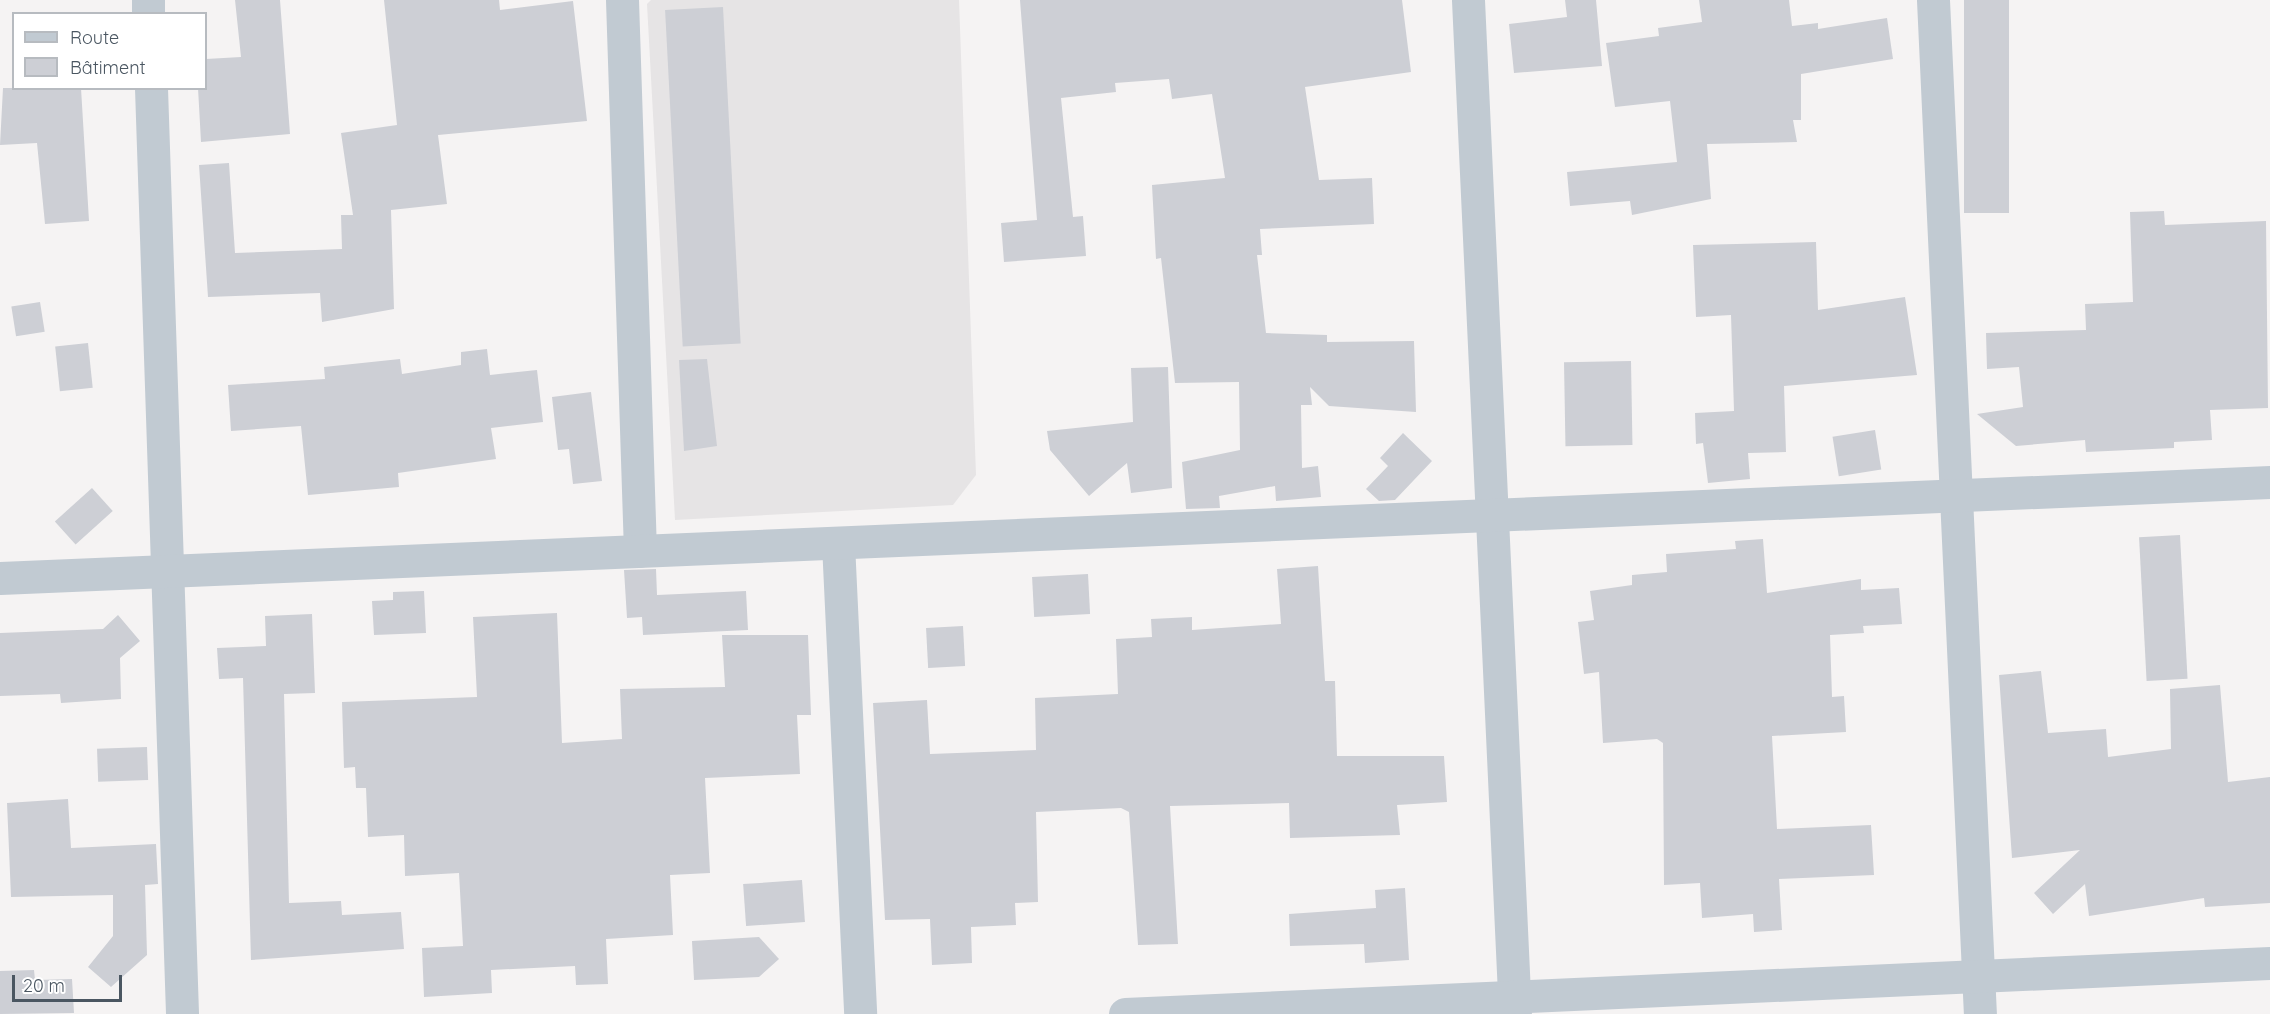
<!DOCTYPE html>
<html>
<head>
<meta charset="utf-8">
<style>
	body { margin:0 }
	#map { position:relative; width:2270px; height:1014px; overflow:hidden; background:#f5f3f3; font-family:Quicksand,sans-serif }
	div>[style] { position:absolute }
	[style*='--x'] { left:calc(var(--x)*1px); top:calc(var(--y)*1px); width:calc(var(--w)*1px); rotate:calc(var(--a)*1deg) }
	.education>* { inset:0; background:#e6e4e5 }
	.building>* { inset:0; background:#cdcfd5; transform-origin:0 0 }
	.street>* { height:33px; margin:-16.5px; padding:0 16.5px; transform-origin:16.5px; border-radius:16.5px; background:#c1cad2 }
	span { translate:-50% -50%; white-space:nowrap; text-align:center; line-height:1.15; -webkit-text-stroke:5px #fff; paint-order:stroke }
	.legend { position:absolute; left:12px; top:12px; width:195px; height:78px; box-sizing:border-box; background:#fff; border:2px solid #b7bbc0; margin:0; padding:8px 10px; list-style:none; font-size:18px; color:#4a5661 }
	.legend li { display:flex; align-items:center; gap:12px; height:30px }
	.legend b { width:30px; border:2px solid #b7bbc0 }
	.scale { position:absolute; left:12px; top:975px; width:110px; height:27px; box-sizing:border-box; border:3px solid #4a5661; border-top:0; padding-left:8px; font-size:18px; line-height:21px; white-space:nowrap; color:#4a5661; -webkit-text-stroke:4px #fff; paint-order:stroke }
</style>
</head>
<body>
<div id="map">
	<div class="education">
		<i style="clip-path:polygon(651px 0,959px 0,976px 475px,953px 505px,675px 520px,647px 4px)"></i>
	</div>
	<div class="building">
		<i style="clip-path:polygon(235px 0,280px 0,290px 134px,201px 142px,198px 88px,206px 88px,206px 59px,241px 57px)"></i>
		<i style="clip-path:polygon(384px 0,499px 0,500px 10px,573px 1px,587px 121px,438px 135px,447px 204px,391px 210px,394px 309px,322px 322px,320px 293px,208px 297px,199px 165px,229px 163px,235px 253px,342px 249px,341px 215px,353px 215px,341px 133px,397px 125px)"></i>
		<i style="clip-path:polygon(1020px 0,1402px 0,1411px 72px,1305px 87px,1319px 180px,1372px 178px,1374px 224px,1260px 229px,1262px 255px,1257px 255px,1266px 333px,1327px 335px,1327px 342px,1414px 341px,1416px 412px,1329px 406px,1310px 387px,1312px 405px,1301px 405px,1302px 468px,1318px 466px,1321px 497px,1276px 501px,1275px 486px,1219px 496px,1220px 508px,1186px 509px,1182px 462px,1240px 450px,1239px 382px,1175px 383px,1161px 258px,1156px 259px,1152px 185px,1225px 178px,1212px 94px,1172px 99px,1169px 79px,1115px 83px,1116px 92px,1061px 98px,1073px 217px,1083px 216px,1086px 256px,1004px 262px,1001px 223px,1037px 220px)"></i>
		<i style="clip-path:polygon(1565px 0,1596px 0,1602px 66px,1514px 73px,1509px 24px,1567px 17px)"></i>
		<i style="clip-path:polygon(1699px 0,1789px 0,1792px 26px,1818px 23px,1818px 29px,1887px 18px,1893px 59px,1801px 74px,1801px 120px,1793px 120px,1797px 142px,1707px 144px,1711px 199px,1632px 215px,1630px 201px,1570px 206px,1567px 172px,1677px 162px,1670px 101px,1615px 107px,1606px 43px,1659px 36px,1658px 28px,1702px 22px)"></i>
		<i style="left:1964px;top:0;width:45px;height:213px"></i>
		<i style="left:723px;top:7px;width:337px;height:58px;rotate:87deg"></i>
		<i style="clip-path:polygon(3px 88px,81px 88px,89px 221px,45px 224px,37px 143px,0 145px)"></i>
		<i style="clip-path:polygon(2164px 211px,2165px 225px,2266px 221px,2268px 408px,2210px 410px,2212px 440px,2174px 442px,2174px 448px,2086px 452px,2085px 440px,2016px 446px,1977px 414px,2023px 407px,2019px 367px,1987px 369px,1986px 333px,2086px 330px,2085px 304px,2133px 302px,2130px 212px)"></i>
		<i style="clip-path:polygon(1816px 242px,1818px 310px,1905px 297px,1917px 375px,1784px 386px,1786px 452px,1748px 453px,1750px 479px,1708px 483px,1703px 443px,1696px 444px,1695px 413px,1734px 411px,1731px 315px,1696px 317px,1693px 245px)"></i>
		<i style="left:40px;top:302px;width:30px;height:29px;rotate:81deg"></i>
		<i style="left:88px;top:343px;width:45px;height:33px;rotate:84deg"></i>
		<i style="clip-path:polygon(487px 349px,490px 375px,537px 370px,543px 422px,491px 428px,496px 459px,398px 473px,399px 487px,308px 495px,301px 426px,231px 431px,228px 385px,325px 379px,324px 367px,400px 359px,402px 374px,461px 365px,461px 352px)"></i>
		<i style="clip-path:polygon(707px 359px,717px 446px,684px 451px,679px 360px)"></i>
		<i style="left:1631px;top:361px;width:84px;height:67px;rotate:89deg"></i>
		<i style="clip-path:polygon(1168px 367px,1172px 488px,1131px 493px,1127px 463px,1089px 496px,1050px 450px,1047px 431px,1133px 422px,1131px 368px)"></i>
		<i style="clip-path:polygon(591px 392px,602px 481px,573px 484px,569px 449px,558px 450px,552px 397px)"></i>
		<i style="left:1875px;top:430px;width:40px;height:43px;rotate:81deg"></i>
		<i style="clip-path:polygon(1403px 433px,1432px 461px,1395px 500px,1379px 501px,1366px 489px,1388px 466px,1380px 458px)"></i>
		<i style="left:92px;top:488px;width:31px;height:50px;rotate:48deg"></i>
		<i style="left:2180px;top:535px;width:144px;height:41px;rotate:87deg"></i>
		<i style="clip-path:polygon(1763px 539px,1767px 593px,1861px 579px,1861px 590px,1899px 588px,1902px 624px,1863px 626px,1864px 633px,1830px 635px,1832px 697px,1844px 696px,1846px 732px,1772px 736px,1777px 829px,1871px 825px,1874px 875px,1779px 879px,1782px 930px,1754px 932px,1753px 914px,1702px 918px,1700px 883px,1664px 885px,1663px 743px,1657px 739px,1603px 743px,1599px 672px,1584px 674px,1578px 622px,1594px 620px,1590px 591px,1632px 585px,1632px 575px,1667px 572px,1666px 554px,1736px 549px,1735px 541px)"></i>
		<i style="clip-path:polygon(1318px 566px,1325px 681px,1335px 681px,1337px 756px,1444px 756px,1447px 802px,1397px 805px,1400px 835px,1290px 838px,1289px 803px,1170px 806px,1178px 944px,1138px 945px,1129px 812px,1121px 808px,1036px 812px,1038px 902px,1015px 903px,1016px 925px,971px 927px,972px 963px,932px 965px,930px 919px,885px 920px,873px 703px,927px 700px,930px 754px,1036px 750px,1035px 698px,1118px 694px,1116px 639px,1152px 637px,1151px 619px,1192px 617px,1192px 630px,1281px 624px,1277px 569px)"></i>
		<i style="clip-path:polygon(656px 569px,657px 595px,746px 591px,748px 630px,643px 635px,642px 617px,627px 618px,624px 570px)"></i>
		<i style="left:1088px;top:574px;width:40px;height:56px;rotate:87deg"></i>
		<i style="clip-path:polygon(424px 591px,426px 633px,374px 635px,372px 601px,393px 600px,393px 592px)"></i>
		<i style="clip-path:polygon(557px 613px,562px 743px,622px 739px,620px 689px,725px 687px,722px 635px,808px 635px,811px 715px,797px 715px,800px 774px,705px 778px,710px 873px,670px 875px,673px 935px,606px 939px,608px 984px,576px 985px,575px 966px,491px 970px,492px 993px,424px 997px,422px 948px,463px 946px,459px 873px,405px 876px,404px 835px,368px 837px,366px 788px,356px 788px,355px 767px,344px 768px,342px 702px,477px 697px,473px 617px)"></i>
		<i style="clip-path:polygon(312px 614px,315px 693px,284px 694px,289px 903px,341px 901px,342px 915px,401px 912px,404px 949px,251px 960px,243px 678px,219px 679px,217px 648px,266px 646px,265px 616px)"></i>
		<i style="clip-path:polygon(118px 615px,140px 641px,120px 658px,121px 699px,61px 703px,60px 694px,0 696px,0 633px,103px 629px)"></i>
		<i style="left:963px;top:626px;width:40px;height:37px;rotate:87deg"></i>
		<i style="clip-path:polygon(2041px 671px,2048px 733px,2106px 729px,2108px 757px,2171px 749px,2170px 689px,2220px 685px,2228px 782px,2270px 777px,2270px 903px,2205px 907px,2204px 898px,2089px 916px,2085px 884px,2053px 914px,2034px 893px,2080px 850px,2012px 858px,1999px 675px)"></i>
		<i style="left:147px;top:747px;width:33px;height:50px;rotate:88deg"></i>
		<i style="clip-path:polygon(68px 799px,71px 848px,156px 844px,158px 884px,145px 885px,147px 955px,111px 987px,88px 967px,113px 936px,113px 895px,11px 897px,7px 803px)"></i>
		<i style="left:802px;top:880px;width:42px;height:59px;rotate:86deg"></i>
		<i style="clip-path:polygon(1405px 888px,1409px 960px,1365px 963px,1364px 944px,1290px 946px,1289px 914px,1376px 908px,1375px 890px)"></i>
		<i style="clip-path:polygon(759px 937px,779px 959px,759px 977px,694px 980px,692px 941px)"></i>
		<i style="clip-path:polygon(34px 970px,35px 980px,72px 979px,74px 1013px,0 1014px,0 971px)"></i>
	</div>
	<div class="street">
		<i style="--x:148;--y:0;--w:14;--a:90"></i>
		<i style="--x:622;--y:0;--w:551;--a:88.13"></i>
		<i style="--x:1468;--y:0;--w:1015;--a:87.35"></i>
		<i style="--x:1933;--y:0;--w:1015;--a:87.35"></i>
		<i style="--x:151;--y:88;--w:927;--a:88.08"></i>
		<i style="--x:838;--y:543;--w:472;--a:87.3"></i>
		<i style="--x:0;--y:578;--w:2272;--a:-2.42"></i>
		<i style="--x:1125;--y:1014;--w:1146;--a:-2.55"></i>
	</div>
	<ul class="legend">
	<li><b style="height:8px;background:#c1cad2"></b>Route</li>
	<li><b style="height:16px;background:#cdcfd5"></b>Bâtiment</li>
	</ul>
	<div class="scale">20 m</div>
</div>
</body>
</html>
